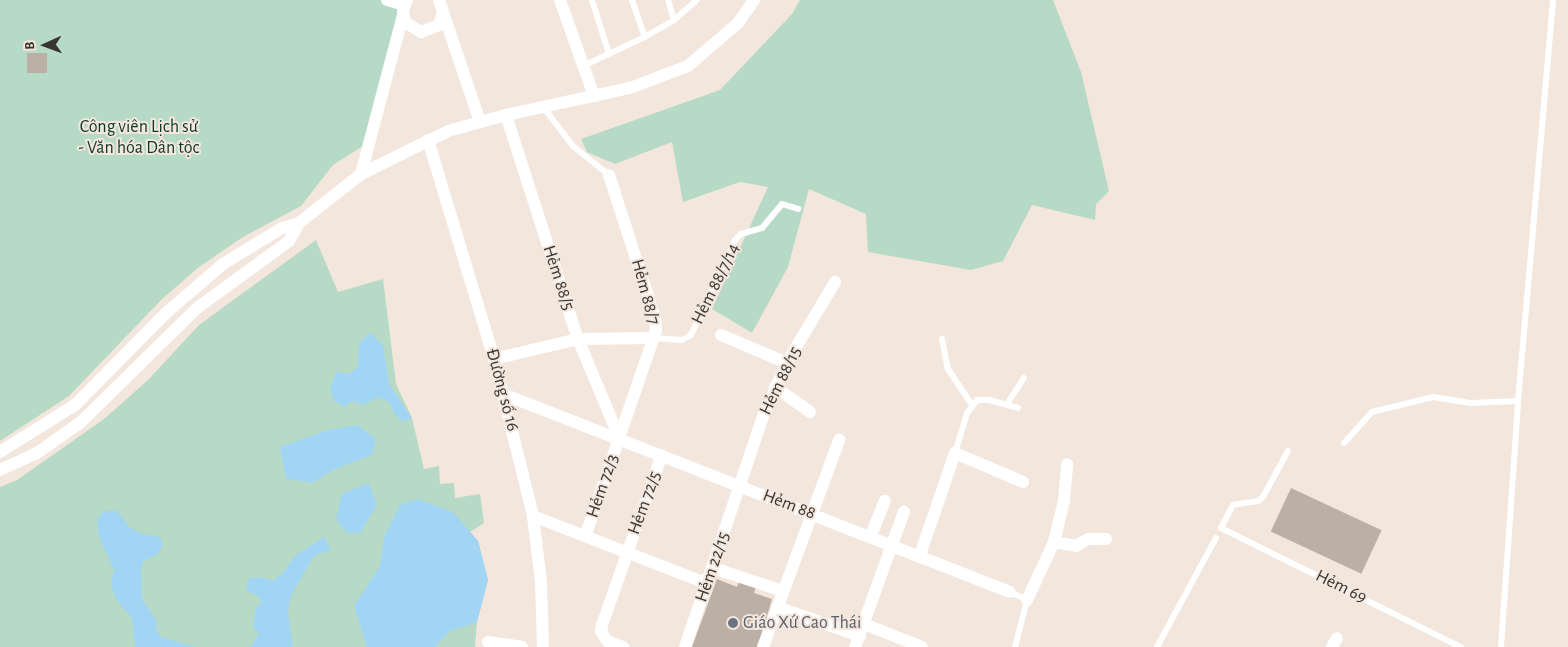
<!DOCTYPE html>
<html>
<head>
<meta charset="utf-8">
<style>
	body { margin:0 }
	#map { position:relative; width:1568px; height:647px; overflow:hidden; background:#f3e6dd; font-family:"Alegreya Sans",sans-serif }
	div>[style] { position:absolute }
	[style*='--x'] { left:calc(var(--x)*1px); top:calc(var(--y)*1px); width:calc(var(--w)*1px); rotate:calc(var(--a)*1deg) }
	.green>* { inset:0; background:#b7dac7 }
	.water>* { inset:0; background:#a2d4f4 }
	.building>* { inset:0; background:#bbafa6; transform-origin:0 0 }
	.service>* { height:6px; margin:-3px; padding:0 3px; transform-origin:3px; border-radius:3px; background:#fff }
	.minor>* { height:12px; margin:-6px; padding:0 6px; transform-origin:6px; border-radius:6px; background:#fff }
	.dots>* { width:14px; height:14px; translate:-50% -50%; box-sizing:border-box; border:2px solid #f3e6dd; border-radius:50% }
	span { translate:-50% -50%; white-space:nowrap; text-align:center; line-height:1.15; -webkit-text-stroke:4px #f3e6dd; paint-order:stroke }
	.park-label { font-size:18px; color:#0c3927 }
	.street-label { font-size:18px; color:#393531 }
	.worship-label { font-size:18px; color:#5b616d }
	.left { translate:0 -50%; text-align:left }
	.north { position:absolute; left:20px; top:20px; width:50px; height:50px; -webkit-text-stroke:4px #f3e6dd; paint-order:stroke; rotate:268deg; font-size:14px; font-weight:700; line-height:20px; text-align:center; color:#393531 }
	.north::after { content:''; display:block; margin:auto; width:18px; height:22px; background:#393531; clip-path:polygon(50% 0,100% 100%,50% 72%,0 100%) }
</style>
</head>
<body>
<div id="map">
	<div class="green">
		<i style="clip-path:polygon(0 0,404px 0,366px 144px,333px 165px,301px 206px,243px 237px,199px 267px,162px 299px,69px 396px,0 441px)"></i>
		<i style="clip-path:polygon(800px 0,1053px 0,1081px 72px,1109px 191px,1096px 204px,1095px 220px,1032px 205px,1003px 261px,971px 270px,868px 252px,866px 214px,809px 189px,788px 267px,752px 333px,712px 309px,768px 187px,740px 182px,683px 202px,672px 142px,615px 164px,587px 152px,581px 139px,720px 90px,792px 14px)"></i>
		<i style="clip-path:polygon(316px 240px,338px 292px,383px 279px,396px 384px,412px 418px,424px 469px,439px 466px,440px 484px,454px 483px,455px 498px,480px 494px,484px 523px,470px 532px,478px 541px,488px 580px,477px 622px,475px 647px,0 647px,0 487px,17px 480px,104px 419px,148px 380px,199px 325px)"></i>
	</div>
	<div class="water">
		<i style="clip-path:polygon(370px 333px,383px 345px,389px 384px,412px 418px,403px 422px,395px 415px,389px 402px,377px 397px,364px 405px,351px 401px,346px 407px,334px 401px,330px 389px,336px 372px,349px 374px,358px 367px,359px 343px)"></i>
		<i style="clip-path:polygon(357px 425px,376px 439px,372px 455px,335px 469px,312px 483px,286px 478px,280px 447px,328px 430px)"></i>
		<i style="clip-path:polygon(369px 483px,377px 505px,360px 533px,347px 533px,336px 519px,342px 494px)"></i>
		<i style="clip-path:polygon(418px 499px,454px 513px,478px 541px,488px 580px,477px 622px,450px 631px,435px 647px,367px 647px,354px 606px,380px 566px,384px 537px,400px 505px)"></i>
		<i style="clip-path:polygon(117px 510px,129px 527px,142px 534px,160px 537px,163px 545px,158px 554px,144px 561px,141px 567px,142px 599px,156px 620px,157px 631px,161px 637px,196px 647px,135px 647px,132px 618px,115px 598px,111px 582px,114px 570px,99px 537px,97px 520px,103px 511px)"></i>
		<i style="clip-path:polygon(324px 537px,331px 549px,313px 557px,290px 598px,288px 613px,293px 647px,250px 647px,259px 634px,253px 627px,256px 607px,262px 603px,258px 596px,246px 590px,248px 579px,261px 577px,272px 581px,283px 573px,295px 556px)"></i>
	</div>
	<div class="building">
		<i style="left:27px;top:53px;width:20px;height:20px"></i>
		<i style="left:1291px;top:488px;width:100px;height:48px;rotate:25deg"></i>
		<i style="clip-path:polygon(717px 579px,737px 587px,740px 579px,757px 584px,754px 593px,772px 599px,758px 647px,692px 647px)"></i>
	</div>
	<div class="service">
		<i style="--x:592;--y:0;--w:57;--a:72.5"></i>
		<i style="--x:632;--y:0;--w:39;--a:71"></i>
		<i style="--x:668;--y:0;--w:21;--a:73"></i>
		<i style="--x:583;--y:66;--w:68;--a:-25.1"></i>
		<i style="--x:645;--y:37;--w:34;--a:-30"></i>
		<i style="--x:674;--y:20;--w:30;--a:-41"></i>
		<i style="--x:544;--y:108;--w:48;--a:52.7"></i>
		<i style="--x:573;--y:146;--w:46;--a:38.9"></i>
		<i style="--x:654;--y:338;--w:28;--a:4"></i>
		<i style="--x:682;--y:340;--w:10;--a:-29"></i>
		<i style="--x:691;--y:335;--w:105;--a:-65.1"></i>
		<i style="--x:735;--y:240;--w:8;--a:-45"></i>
		<i style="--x:741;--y:234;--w:22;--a:-16"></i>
		<i style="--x:762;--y:228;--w:31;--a:-50"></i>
		<i style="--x:782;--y:204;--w:17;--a:17"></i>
		<i style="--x:942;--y:339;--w:31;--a:79"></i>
		<i style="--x:948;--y:369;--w:43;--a:56.3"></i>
		<i style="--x:1007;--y:404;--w:31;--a:-57"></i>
		<i style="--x:1344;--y:443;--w:42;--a:-47.9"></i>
		<i style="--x:1372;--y:412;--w:63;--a:-13.8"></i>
		<i style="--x:1433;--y:397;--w:38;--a:9"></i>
		<i style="--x:1471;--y:403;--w:47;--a:-2.4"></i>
		<i style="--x:1288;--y:451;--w:52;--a:118.5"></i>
		<i style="--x:1263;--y:497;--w:6;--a:141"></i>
		<i style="--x:1258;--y:501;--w:25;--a:171"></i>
		<i style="--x:1233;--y:505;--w:26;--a:118"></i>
		<i style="--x:1221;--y:528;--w:268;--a:26.4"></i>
		<i style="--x:955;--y:453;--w:42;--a:-73.3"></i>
		<i style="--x:967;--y:413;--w:16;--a:-52"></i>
		<i style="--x:977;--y:400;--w:12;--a:0"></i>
		<i style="--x:989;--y:400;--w:30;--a:15"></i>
		<i style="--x:1010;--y:592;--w:19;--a:25"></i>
		<i style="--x:1027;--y:600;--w:49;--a:104.3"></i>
		<i style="--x:1157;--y:647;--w:124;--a:-61.6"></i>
		<i style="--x:1501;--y:647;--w:247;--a:-86"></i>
		<i style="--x:1518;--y:401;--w:403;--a:-85"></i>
	</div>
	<div class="minor">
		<i style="--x:387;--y:0;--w:18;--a:16"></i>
		<i style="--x:407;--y:0;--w:11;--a:112"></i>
		<i style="--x:403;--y:10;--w:12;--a:81"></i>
		<i style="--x:405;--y:22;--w:19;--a:32"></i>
		<i style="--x:421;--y:32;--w:19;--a:-21"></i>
		<i style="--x:439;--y:25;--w:14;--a:-73"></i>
		<i style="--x:443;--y:12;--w:13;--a:-108"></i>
		<i style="--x:560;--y:0;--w:102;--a:70.5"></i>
		<i style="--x:443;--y:12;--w:116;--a:71.4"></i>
		<i style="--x:506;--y:115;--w:235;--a:72.2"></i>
		<i style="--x:578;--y:339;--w:106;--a:67.3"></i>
		<i style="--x:428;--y:140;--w:229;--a:73.2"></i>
		<i style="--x:494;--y:359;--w:162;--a:76"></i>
		<i style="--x:533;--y:516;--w:66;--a:83.1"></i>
		<i style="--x:541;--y:582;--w:65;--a:88.2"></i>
		<i style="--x:361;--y:174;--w:164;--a:-75.2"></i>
		<i style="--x:299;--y:223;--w:79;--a:-38.3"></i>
		<i style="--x:361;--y:174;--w:97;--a:-26.3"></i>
		<i style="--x:448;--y:131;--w:60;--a:-15.4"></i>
		<i style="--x:506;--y:115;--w:130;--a:-12.4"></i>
		<i style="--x:633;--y:87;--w:59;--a:-20.9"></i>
		<i style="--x:688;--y:66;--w:66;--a:-40.7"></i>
		<i style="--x:738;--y:23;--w:28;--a:-55"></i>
		<i style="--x:721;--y:335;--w:72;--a:23"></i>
		<i style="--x:494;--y:359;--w:86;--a:-13.4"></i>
		<i style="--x:578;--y:339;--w:76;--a:-0.8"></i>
		<i style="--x:775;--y:387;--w:43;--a:35.5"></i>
		<i style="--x:503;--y:394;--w:544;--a:21.33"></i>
		<i style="--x:0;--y:452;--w:89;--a:-32.1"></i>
		<i style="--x:75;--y:405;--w:129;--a:-45.3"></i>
		<i style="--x:166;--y:313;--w:75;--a:-40.7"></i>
		<i style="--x:223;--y:264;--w:69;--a:-31.4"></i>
		<i style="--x:282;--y:228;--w:18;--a:-16"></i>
		<i style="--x:299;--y:223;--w:21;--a:119"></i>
		<i style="--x:289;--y:241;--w:114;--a:143.9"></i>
		<i style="--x:197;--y:308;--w:163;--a:135.5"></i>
		<i style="--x:81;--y:422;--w:54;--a:144.8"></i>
		<i style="--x:37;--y:453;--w:41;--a:155.3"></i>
		<i style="--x:533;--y:516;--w:188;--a:21.2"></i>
		<i style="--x:586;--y:534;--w:215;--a:-71"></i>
		<i style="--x:656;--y:331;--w:13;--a:-94"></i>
		<i style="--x:655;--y:318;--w:150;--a:-107.8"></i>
		<i style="--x:871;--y:535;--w:37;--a:-68"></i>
		<i style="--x:1054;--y:542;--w:22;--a:10"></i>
		<i style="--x:1076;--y:546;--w:14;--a:-30"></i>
		<i style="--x:1088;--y:539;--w:18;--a:0"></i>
		<i style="--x:920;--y:555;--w:108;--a:-71.1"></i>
		<i style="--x:955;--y:453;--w:74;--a:23.1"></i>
		<i style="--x:713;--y:568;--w:74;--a:18.2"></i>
		<i style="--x:1027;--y:600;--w:64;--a:-65"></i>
		<i style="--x:1054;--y:542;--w:42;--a:-76.3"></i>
		<i style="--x:1064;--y:501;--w:37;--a:-85"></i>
		<i style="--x:777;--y:607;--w:88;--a:19.3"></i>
		<i style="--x:864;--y:624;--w:62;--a:21.6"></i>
		<i style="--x:488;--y:642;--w:34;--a:8"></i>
		<i style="--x:623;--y:647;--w:17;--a:-159"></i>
		<i style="--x:607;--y:641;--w:12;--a:-121"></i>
		<i style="--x:601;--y:631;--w:6;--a:-81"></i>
		<i style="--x:602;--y:625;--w:180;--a:-70.6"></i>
		<i style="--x:685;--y:647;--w:247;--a:-71.3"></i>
		<i style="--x:764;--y:413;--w:60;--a:-65.2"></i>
		<i style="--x:789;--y:359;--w:90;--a:-59.1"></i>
		<i style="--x:763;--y:647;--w:221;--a:-69.8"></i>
		<i style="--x:855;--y:647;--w:144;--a:-70.1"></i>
		<i style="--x:1332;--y:647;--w:10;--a:-61"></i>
	</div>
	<div class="dots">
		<i style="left:733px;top:623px;background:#6b7280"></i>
	</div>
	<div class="park-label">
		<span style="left:139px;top:138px">Công viên Lịch sử<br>- Văn hóa Dân tộc</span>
	</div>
	<div class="street-label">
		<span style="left:558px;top:278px;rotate:72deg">Hẻm 88/5</span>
		<span style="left:716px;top:284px;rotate:-64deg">Hẻm 88/7/14</span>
		<span style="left:645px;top:292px;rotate:75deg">Hẻm 88/7</span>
		<span style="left:781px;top:381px;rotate:-64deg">Hẻm 88/15</span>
		<span style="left:502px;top:390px;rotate:75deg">Đường số 16</span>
		<span style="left:603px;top:486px;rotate:-71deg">Hẻm 72/3</span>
		<span style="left:645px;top:503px;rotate:-70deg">Hẻm 72/5</span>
		<span style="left:789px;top:505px;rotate:21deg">Hẻm 88</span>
		<span style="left:713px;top:567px;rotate:-71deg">Hẻm 22/15</span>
		<span style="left:1341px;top:587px;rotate:26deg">Hẻm 69</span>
	</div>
	<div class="worship-label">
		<span class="left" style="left:743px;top:623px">Giáo Xứ Cao Thái</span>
	</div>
	<div class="north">B</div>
</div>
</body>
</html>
